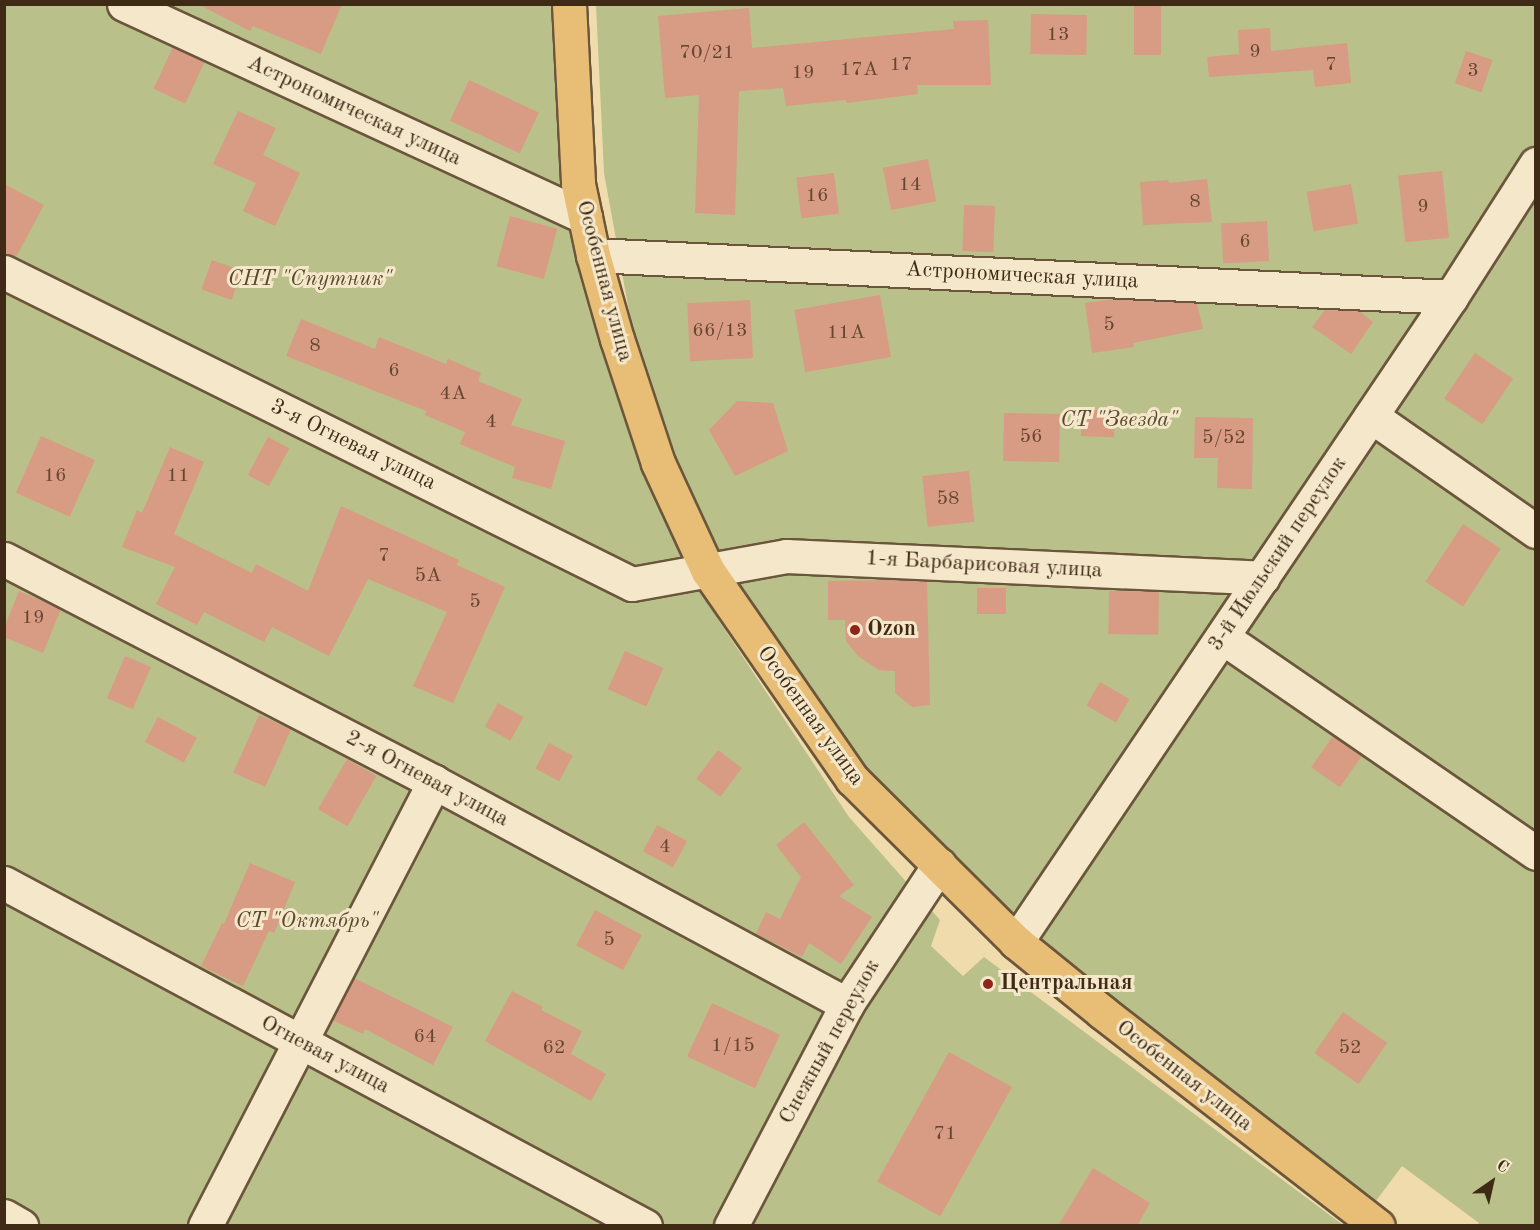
<!DOCTYPE html>
<html>
<head>
<meta charset="utf-8">
<style>
	body { margin:0 }
	#map { position:relative; width:1540px; height:1230px; overflow:hidden; background:#f0dbad; font-family:"Old Standard TT",serif }
	div>[style] { position:absolute }
	[style*='--x'] { left:calc(var(--x)*1px); top:calc(var(--y)*1px); width:calc(var(--w)*1px); rotate:calc(var(--a)*1deg) }
	.green>* { inset:0; background:#bac08a }
	.building>* { inset:0; background:#d89b83; transform-origin:0 0 }
	.roads { filter:drop-shadow(2px 0 #6b563c) drop-shadow(-2px 0 #6b563c) drop-shadow(0 2px #6b563c) drop-shadow(0 -2px #6b563c) }
	.minor>* { height:33px; margin:-16.5px; padding:0 16.5px; transform-origin:16.5px; border-radius:16.5px; background:#f5e8ca }
	.major>* { height:33px; margin:-16.5px; padding:0 16.5px; transform-origin:16.5px; border-radius:16.5px; background:#e8be76 }
	.dots>* { width:16px; height:16px; translate:-50% -50%; box-sizing:border-box; border:3px solid #f5e8ca; border-radius:50% }
	span { translate:-50% -50%; white-space:nowrap; text-align:center; line-height:1.15; -webkit-text-stroke:6px #f5e8ca; paint-order:stroke }
	.number-label { font-size:20px; color:#654631 }
	.number-label span { -webkit-text-stroke-width:0 }
	.street-label { font-size:22px; color:#3f2a16 }
	.park-label { font-size:22px; color:#58482d; font-style:italic }
	.poi-label { font-size:22px; color:#3f2a16; font-weight:700 }
	.left { translate:0 -50%; text-align:left }
	.frame { position:absolute; inset:0; border:6px solid #3f2a16; pointer-events:none }
	.north { position:absolute; left:1462px; top:1152px; width:60px; height:60px; -webkit-text-stroke:4px #f5e8ca; paint-order:stroke; rotate:34deg; font-size:16px; font-weight:700; line-height:24px; text-align:center; color:#3f2a16 }
	.north::after { content:''; display:block; margin:auto; width:21px; height:27px; background:#3f2a16; clip-path:polygon(50% 0,100% 100%,50% 72%,0 100%) }
</style>
</head>
<body>
<div id="map">
	<div class="green">
		<i style="clip-path:polygon(5px 5px,555px 5px,597px 292px,646px 478px,694px 583px,849px 817px,940px 920px,931px 946px,963px 976px,984px 957px,1343px 1225px,5px 1226px)"></i>
		<i style="clip-path:polygon(596px 5px,1535px 5px,1535px 1225px,1477px 1225px,1479px 1223px,1402px 1166px,1364px 1217px,1006px 937px,788px 674px,714px 559px,641px 377px,604px 173px)"></i>
	</div>
	<div class="building">
		<i style="clip-path:polygon(198px 4px,342px 4px,321px 54px,253px 26px,250px 31px)"></i>
		<i style="left:1134px;top:4px;width:27px;height:51px"></i>
		<i style="clip-path:polygon(749px 8px,752px 48px,954px 29px,953px 21px,988px 20px,991px 85px,917px 85px,918px 94px,846px 103px,846px 100px,786px 106px,783px 88px,739px 91px,735px 215px,695px 213px,699px 95px,665px 98px,658px 16px)"></i>
		<i style="left:1031px;top:14px;width:56px;height:40px;rotate:1deg"></i>
		<i style="clip-path:polygon(1270px 28px,1271px 51px,1347px 43px,1351px 83px,1315px 87px,1313px 70px,1209px 77px,1207px 57px,1239px 54px,1238px 30px)"></i>
		<i style="left:173px;top:47px;width:35px;height:46px;rotate:25deg"></i>
		<i style="left:1466px;top:51px;width:28px;height:34px;rotate:19deg"></i>
		<i style="left:469px;top:80px;width:77px;height:45px;rotate:25deg"></i>
		<i style="clip-path:polygon(238px 111px,276px 128px,263px 155px,300px 173px,275px 226px,243px 211px,256px 183px,213px 164px)"></i>
		<i style="left:928px;top:159px;width:43px;height:46px;rotate:79deg"></i>
		<i style="left:1442px;top:171px;width:67px;height:44px;rotate:84deg"></i>
		<i style="left:834px;top:173px;width:41px;height:38px;rotate:83deg"></i>
		<i style="clip-path:polygon(1207px 179px,1212px 222px,1143px 225px,1140px 182px,1168px 180px,1169px 183px)"></i>
		<i style="clip-path:polygon(4px 184px,44px 205px,16px 257px,4px 254px)"></i>
		<i style="left:1351px;top:184px;width:40px;height:45px;rotate:80deg"></i>
		<i style="left:964px;top:205px;width:31px;height:46px;rotate:2deg"></i>
		<i style="left:510px;top:216px;width:49px;height:52px;rotate:15deg"></i>
		<i style="left:1267px;top:221px;width:40px;height:46px;rotate:87deg"></i>
		<i style="left:212px;top:260px;width:32px;height:31px;rotate:20deg"></i>
		<i style="left:880px;top:295px;width:63px;height:87px;rotate:80deg"></i>
		<i style="clip-path:polygon(1114px 299px,1197px 303px,1203px 329px,1133px 343px,1134px 347px,1092px 353px,1085px 303px)"></i>
		<i style="left:750px;top:300px;width:58px;height:63px;rotate:87deg"></i>
		<i style="clip-path:polygon(1325px 310px,1359px 311px,1373px 322px,1351px 354px,1312px 327px)"></i>
		<i style="clip-path:polygon(301px 319px,375px 349px,379px 337px,446px 364px,448px 359px,481px 373px,478px 381px,522px 399px,511px 425px,565px 441px,551px 489px,512px 478px,515px 467px,460px 444px,465px 432px,425px 415px,426px 411px,286px 356px)"></i>
		<i style="left:1475px;top:353px;width:46px;height:55px;rotate:34deg"></i>
		<i style="clip-path:polygon(737px 401px,773px 403px,788px 451px,735px 476px,709px 430px)"></i>
		<i style="left:1082px;top:409px;width:33px;height:27px;rotate:2deg"></i>
		<i style="left:1004px;top:413px;width:56px;height:48px;rotate:1deg"></i>
		<i style="clip-path:polygon(1195px 417px,1253px 418px,1252px 489px,1217px 488px,1218px 458px,1194px 458px)"></i>
		<i style="left:41px;top:436px;width:59px;height:62px;rotate:24deg"></i>
		<i style="left:268px;top:437px;width:24px;height:43px;rotate:28deg"></i>
		<i style="clip-path:polygon(170px 447px,204px 462px,174px 534px,252px 573px,256px 564px,308px 591px,341px 506px,459px 560px,457px 565px,505px 587px,453px 703px,413px 686px,447px 612px,368px 579px,329px 656px,272px 627px,264px 642px,204px 612px,197px 625px,156px 604px,175px 567px,122px 547px,137px 510px,142px 513px)"></i>
		<i style="left:969px;top:471px;width:51px;height:47px;rotate:84deg"></i>
		<i style="left:1463px;top:524px;width:45px;height:69px;rotate:33deg"></i>
		<i style="clip-path:polygon(891px 580px,927px 581px,930px 705px,912px 707px,895px 693px,895px 671px,879px 670px,858px 656px,846px 641px,845px 620px,828px 620px,828px 581px)"></i>
		<i style="left:977px;top:588px;width:29px;height:26px"></i>
		<i style="clip-path:polygon(19px 591px,61px 609px,43px 653px,4px 637px,4px 628px)"></i>
		<i style="left:1109px;top:591px;width:50px;height:43px;rotate:1deg"></i>
		<i style="left:625px;top:651px;width:42px;height:42px;rotate:24deg"></i>
		<i style="left:125px;top:656px;width:28px;height:46px;rotate:23deg"></i>
		<i style="left:1100px;top:682px;width:34px;height:27px;rotate:30deg"></i>
		<i style="left:498px;top:703px;width:29px;height:27px;rotate:29deg"></i>
		<i style="left:259px;top:715px;width:35px;height:63px;rotate:24deg"></i>
		<i style="left:158px;top:717px;width:44px;height:28px;rotate:28deg"></i>
		<i style="left:1333px;top:736px;width:35px;height:38px;rotate:35deg"></i>
		<i style="left:549px;top:743px;width:27px;height:29px;rotate:28deg"></i>
		<i style="left:718px;top:750px;width:30px;height:36px;rotate:37deg"></i>
		<i style="left:347px;top:759px;width:34px;height:58px;rotate:30deg"></i>
		<i style="clip-path:polygon(804px 822px,854px 885px,839px 896px,872px 917px,841px 964px,809px 943px,802px 957px,756px 934px,766px 912px,780px 919px,801px 877px,776px 845px)"></i>
		<i style="left:657px;top:825px;width:34px;height:30px;rotate:28deg"></i>
		<i style="clip-path:polygon(250px 863px,295px 882px,274px 933px,269px 931px,243px 986px,201px 966px,222px 923px,224px 924px)"></i>
		<i style="left:595px;top:910px;width:53px;height:40px;rotate:28deg"></i>
		<i style="clip-path:polygon(354px 978px,453px 1027px,433px 1065px,365px 1029px,363px 1034px,332px 1020px)"></i>
		<i style="clip-path:polygon(512px 991px,543px 1007px,541px 1010px,582px 1031px,571px 1054px,606px 1074px,591px 1101px,485px 1041px)"></i>
		<i style="left:712px;top:1003px;width:75px;height:59px;rotate:25deg"></i>
		<i style="left:1343px;top:1012px;width:54px;height:50px;rotate:35deg"></i>
		<i style="left:949px;top:1052px;width:72px;height:148px;rotate:29deg"></i>
		<i style="clip-path:polygon(1093px 1168px,1150px 1203px,1137px 1226px,1058px 1226px)"></i>
	</div>
	<div class="roads">
		<div class="minor">
			<i style="--x:124;--y:4;--w:508;--a:24.8"></i>
			<i style="--x:593;--y:255;--w:859;--a:2.8"></i>
			<i style="--x:4;--y:272;--w:701;--a:26.42"></i>
			<i style="--x:632;--y:584;--w:157;--a:-10.3"></i>
			<i style="--x:786;--y:556;--w:477;--a:2.6"></i>
			<i style="--x:1371;--y:416;--w:201;--a:34.9"></i>
			<i style="--x:4;--y:559;--w:484;--a:27.4"></i>
			<i style="--x:434;--y:782;--w:469;--a:28.3"></i>
			<i style="--x:1222;--y:637;--w:381;--a:34.5"></i>
			<i style="--x:4;--y:883;--w:727;--a:28.15"></i>
			<i style="--x:1016;--y:942;--w:778;--a:-56"></i>
			<i style="--x:1451;--y:297;--w:158;--a:-57.4"></i>
			<i style="--x:4;--y:1216;--w:20;--a:30"></i>
			<i style="--x:205;--y:1226;--w:500;--a:-62.7"></i>
			<i style="--x:731;--y:1226;--w:250;--a:-62.4"></i>
			<i style="--x:847;--y:1004;--w:167;--a:-56.5"></i>
		</div>
		<div class="major">
			<i style="--x:569;--y:4;--w:180;--a:87.1"></i>
			<i style="--x:578;--y:184;--w:73;--a:78.1"></i>
			<i style="--x:593;--y:255;--w:87;--a:74.1"></i>
			<i style="--x:617;--y:339;--w:131;--a:71.7"></i>
			<i style="--x:658;--y:463;--w:119;--a:65.2"></i>
			<i style="--x:708;--y:571;--w:253;--a:55.3"></i>
			<i style="--x:852;--y:779;--w:231;--a:44.8"></i>
			<i style="--x:1016;--y:942;--w:111;--a:39.1"></i>
			<i style="--x:1102;--y:1012;--w:349;--a:37.8"></i>
		</div>
	</div>
	<div class="dots">
		<i style="left:855px;top:630px;background:#8f2418"></i>
		<i style="left:988px;top:984px;background:#8f2418"></i>
	</div>
	<div class="number-label">
		<span style="left:1058px;top:35px">13</span>
		<span style="left:1255px;top:52px">9</span>
		<span style="left:707px;top:53px">70/21</span>
		<span style="left:901px;top:65px">17</span>
		<span style="left:1331px;top:65px">7</span>
		<span style="left:859px;top:70px">17А</span>
		<span style="left:1473px;top:71px">3</span>
		<span style="left:803px;top:73px">19</span>
		<span style="left:910px;top:185px">14</span>
		<span style="left:817px;top:196px">16</span>
		<span style="left:1195px;top:202px">8</span>
		<span style="left:1423px;top:207px">9</span>
		<span style="left:1245px;top:242px">6</span>
		<span style="left:1109px;top:325px">5</span>
		<span style="left:720px;top:331px">66/13</span>
		<span style="left:846px;top:333px">11А</span>
		<span style="left:315px;top:346px">8</span>
		<span style="left:394px;top:371px">6</span>
		<span style="left:453px;top:394px">4А</span>
		<span style="left:491px;top:422px">4</span>
		<span style="left:1031px;top:437px">56</span>
		<span style="left:1224px;top:438px">5/52</span>
		<span style="left:55px;top:476px">16</span>
		<span style="left:178px;top:476px">11</span>
		<span style="left:948px;top:499px">58</span>
		<span style="left:384px;top:556px">7</span>
		<span style="left:428px;top:576px">5А</span>
		<span style="left:475px;top:602px">5</span>
		<span style="left:33px;top:618px">19</span>
		<span style="left:665px;top:847px">4</span>
		<span style="left:609px;top:940px">5</span>
		<span style="left:425px;top:1037px">64</span>
		<span style="left:733px;top:1046px">1/15</span>
		<span style="left:554px;top:1048px">62</span>
		<span style="left:1350px;top:1048px">52</span>
		<span style="left:945px;top:1134px">71</span>
	</div>
	<div class="street-label">
		<span style="left:354px;top:111px;rotate:25deg">Астрономическая улица</span>
		<span style="left:1022px;top:276px;rotate:3deg">Астрономическая улица</span>
		<span style="left:604px;top:281px;rotate:75deg">Особенная улица</span>
		<span style="left:353px;top:445px;rotate:26deg">3-я Огневая улица</span>
		<span style="left:1278px;top:554px;rotate:-56deg">3-й Июльский переулок</span>
		<span style="left:984px;top:565px;rotate:3deg">1-я Барбарисовая улица</span>
		<span style="left:810px;top:716px;rotate:54deg">Особенная улица</span>
		<span style="left:427px;top:779px;rotate:28deg">2-я Огневая улица</span>
		<span style="left:830px;top:1042px;rotate:-61deg">Снежный переулок</span>
		<span style="left:325px;top:1055px;rotate:28deg">Огневая улица</span>
		<span style="left:1184px;top:1076px;rotate:38deg">Особенная улица</span>
	</div>
	<div class="park-label">
		<span style="left:310px;top:280px">СНТ "Спутник"</span>
		<span style="left:1119px;top:421px">СТ "Звезда"</span>
		<span style="left:307px;top:922px">СТ "Октябрь"</span>
	</div>
	<div class="poi-label">
		<span class="left" style="left:867px;top:630px">Ozon</span>
		<span class="left" style="left:1000px;top:984px">Центральная</span>
	</div>
	<div class="frame"></div>
	<div class="north">С</div>
</div>
</body>
</html>
